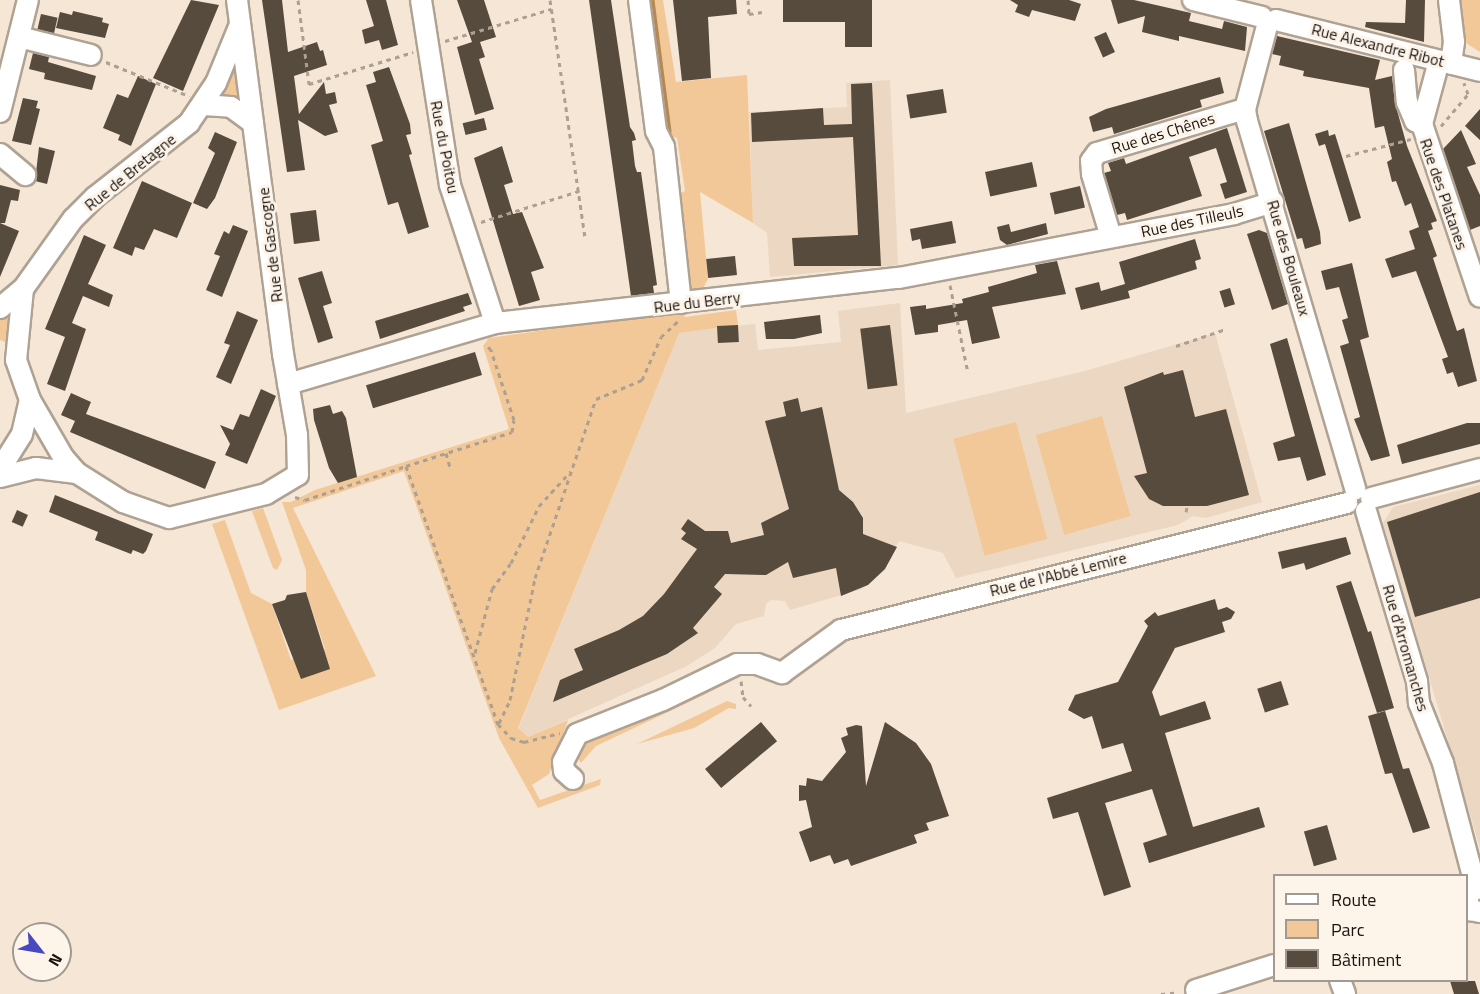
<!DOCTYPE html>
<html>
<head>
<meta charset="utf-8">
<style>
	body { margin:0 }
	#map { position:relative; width:1480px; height:994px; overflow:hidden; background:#f5e6d6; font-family:"Titillium Web",sans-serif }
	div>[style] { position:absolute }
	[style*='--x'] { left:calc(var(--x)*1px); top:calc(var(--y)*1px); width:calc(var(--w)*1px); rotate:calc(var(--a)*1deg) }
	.built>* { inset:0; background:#ecd8c2 }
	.green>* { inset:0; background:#f3c898; transform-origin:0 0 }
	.stream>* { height:4.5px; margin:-2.25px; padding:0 2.25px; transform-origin:2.25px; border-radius:2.25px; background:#b68852 }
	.building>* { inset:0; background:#574b3e; transform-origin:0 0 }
	.path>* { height:3px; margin-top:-1.5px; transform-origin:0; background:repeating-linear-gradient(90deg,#aca093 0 4.5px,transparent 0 9px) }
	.roads { filter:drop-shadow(2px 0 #b0a293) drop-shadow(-2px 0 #b0a293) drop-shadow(0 2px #b0a293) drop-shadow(0 -2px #b0a293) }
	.minor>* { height:20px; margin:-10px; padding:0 10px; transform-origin:10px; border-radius:10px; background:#fff }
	span { translate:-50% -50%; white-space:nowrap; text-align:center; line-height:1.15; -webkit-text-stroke:6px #fdf4ea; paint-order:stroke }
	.street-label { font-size:16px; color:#1a140f }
	.legend { position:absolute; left:1273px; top:874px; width:195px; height:108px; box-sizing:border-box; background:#fdf4ea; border:2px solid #a29a92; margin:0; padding:8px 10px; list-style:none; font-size:18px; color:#1a140f }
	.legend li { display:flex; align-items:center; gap:12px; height:30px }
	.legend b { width:30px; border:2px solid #a29a92 }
	.north { position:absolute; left:12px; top:922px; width:60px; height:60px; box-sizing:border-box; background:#fdf4ea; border:2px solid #a29a92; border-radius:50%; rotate:121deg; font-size:16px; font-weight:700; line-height:24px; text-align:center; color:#1a140f }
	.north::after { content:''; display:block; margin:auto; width:21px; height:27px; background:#4948be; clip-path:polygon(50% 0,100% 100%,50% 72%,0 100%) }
</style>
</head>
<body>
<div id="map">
	<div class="built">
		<i style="clip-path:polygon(890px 80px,898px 265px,770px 277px,767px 233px,753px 223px,749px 112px,847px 107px,846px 83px)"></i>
		<i style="clip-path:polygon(900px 303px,906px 413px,1085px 371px,1215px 333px,1262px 502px,1206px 518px,1193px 516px,1178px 525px,956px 578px,943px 553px,899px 541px,885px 569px,862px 589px,790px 610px,785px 601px,771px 600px,766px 604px,764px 616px,736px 624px,715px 648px,687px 666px,528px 737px,518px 729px,679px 332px,755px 324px,758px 350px,841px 342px,838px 311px)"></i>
		<i style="clip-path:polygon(1480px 485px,1480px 848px,1383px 523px,1393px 507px)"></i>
	</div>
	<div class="green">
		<i style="clip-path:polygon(645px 0,663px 0,676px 82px,747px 75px,753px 223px,700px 192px,708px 279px,702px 290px,692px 290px,688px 284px,674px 196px,685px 191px,677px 138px,664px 133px,659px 98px,664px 94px,663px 80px,658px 78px)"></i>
		<i style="clip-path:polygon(1458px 0,1480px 0,1480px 52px,1466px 43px)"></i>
		<i style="clip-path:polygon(236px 60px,243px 106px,219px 101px)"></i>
		<i style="clip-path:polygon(8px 309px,13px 311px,8px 340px,5px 342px,0 340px,0 315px)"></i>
		<i style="clip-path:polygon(736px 310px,738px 325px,679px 333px,518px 728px,528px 737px,568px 720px,549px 774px,532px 785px,540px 800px,601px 779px,600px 785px,538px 808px,499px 738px,404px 471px,293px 508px,376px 676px,279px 710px,212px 524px,225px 520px,251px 593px,272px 604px,291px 660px,325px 649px,306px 592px,306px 570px,282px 502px,291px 502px,315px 490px,509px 429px,483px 346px,489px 338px,681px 311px,685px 317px)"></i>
		<i style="left:1102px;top:416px;width:104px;height:69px;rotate:74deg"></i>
		<i style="left:1016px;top:422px;width:121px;height:65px;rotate:75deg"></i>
		<i style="clip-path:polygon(263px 508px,282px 560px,277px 570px,273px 568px,252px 511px)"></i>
		<i style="clip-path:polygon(732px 675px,731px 681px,706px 694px,596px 746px,581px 763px,576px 756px,580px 746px)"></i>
		<i style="clip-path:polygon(727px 701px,736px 704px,736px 709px,729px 708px,694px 728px,637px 744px)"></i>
	</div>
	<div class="stream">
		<i style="--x:652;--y:0;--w:132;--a:82.6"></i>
	</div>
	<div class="building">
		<i style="clip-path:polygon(191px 0,219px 5px,183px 91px,153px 78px)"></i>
		<i style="clip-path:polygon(262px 0,282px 0,288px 52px,317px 42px,320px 51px,323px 50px,327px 65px,294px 76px,299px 114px,324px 82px,326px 94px,335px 92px,337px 103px,329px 105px,338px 132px,325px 136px,298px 120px,305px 170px,287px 172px)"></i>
		<i style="clip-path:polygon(366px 0,386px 0,398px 45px,382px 50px,379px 40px,365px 44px,362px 30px,374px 26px)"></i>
		<i style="clip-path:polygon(457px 0,484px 0,496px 37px,480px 42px,485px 57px,479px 59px,494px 109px,475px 115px,457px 47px,472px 42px)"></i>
		<i style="clip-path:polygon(589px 0,611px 0,630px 127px,634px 133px,636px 140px,632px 141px,635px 166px,637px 172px,641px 172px,657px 285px,653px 286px,654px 293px,631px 296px)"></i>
		<i style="clip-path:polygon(673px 0,736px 0,737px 14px,708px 17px,711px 78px,682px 81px)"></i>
		<i style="clip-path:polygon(783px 0,872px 0,872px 47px,845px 47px,845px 22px,783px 22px)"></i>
		<i style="clip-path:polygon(1010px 0,1069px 0,1081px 4px,1075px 21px,1032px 10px,1029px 17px,1015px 12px,1018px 5px)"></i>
		<i style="clip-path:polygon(1111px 0,1134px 0,1191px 13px,1189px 21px,1222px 29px,1224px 21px,1247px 27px,1245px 51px,1179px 36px,1179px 41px,1142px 32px,1145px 16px,1118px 24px)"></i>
		<i style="clip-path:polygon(1406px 0,1425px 0,1424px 42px,1365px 27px,1366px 22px,1405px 23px)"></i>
		<i style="clip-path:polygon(73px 11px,103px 18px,102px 22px,109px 24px,105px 38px,56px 28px,60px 12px,72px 15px)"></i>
		<i style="left:41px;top:14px;width:17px;height:16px;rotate:13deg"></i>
		<i style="left:1106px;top:32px;width:22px;height:13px;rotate:66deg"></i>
		<i style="clip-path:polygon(1277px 36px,1380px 60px,1375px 80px,1392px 76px,1395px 103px,1407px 146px,1437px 221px,1431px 223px,1433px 229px,1428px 231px,1437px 256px,1433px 258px,1457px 331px,1464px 328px,1477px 381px,1458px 387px,1453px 372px,1447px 374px,1442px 359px,1448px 357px,1416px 271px,1392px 278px,1385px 259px,1415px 249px,1409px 231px,1419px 227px,1411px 203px,1405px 206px,1396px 181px,1392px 182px,1387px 162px,1392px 159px,1384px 126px,1375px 128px,1369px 88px,1303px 76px,1304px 71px,1279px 65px,1281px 56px,1272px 54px)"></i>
		<i style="clip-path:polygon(33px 53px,49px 57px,48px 62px,96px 76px,92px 90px,44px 79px,45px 73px,29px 69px)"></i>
		<i style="clip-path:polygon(389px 67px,410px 124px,411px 134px,406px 135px,412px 154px,409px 155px,429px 227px,408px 234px,398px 202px,388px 205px,371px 145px,383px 141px,366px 85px,376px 82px,373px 72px)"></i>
		<i style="clip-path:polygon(138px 76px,156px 84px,131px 146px,118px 140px,120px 135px,103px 128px,117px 94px,128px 98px)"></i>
		<i style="clip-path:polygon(1220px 77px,1224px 93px,1200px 100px,1202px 107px,1114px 134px,1112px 127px,1093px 132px,1089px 117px,1106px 109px)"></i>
		<i style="clip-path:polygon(872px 83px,881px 266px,794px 266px,792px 238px,858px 235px,853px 137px,752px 142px,751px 113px,823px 108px,824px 125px,852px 124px,851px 84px)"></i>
		<i style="left:943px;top:89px;width:24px;height:37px;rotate:81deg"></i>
		<i style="clip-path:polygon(23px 98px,38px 101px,36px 108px,40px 109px,31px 145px,12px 141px)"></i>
		<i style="clip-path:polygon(1480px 109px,1480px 140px,1465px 126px)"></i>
		<i style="left:484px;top:118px;width:12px;height:22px;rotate:76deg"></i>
		<i style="clip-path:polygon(1289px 123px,1320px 232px,1321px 244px,1305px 249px,1302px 238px,1297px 239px,1264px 131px)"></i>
		<i style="clip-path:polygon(1227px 128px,1247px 192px,1225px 199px,1220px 184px,1227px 182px,1216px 148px,1189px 157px,1202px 196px,1127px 220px,1125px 213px,1117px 215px,1104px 173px,1111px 171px,1108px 163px,1124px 158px,1126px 164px)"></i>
		<i style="clip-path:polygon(1328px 130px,1329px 136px,1335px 134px,1361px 218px,1349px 222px,1325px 144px,1319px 146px,1315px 134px)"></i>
		<i style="clip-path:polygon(1461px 130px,1476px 164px,1467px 167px,1480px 195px,1480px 226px,1470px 230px,1443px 149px)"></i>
		<i style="clip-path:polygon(215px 132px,237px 142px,215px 198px,207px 209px,193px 203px,215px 153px,208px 148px)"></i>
		<i style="clip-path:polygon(502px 146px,513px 182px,504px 185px,513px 214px,522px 212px,544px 268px,531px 272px,540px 300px,519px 306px,474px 158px)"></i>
		<i style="clip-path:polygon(39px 147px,55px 151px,47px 184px,35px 181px)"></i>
		<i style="left:1032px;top:162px;width:25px;height:48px;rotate:78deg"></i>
		<i style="clip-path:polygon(142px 181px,192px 203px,177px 238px,154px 229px,144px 250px,135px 247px,132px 256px,113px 248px)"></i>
		<i style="clip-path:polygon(0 185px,20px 190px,18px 201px,11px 200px,5px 223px,0 223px)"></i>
		<i style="left:1080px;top:186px;width:22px;height:31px;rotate:77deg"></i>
		<i style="left:316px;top:210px;width:31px;height:26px;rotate:83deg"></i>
		<i style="clip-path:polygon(952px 221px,956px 243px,922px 249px,920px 239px,912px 241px,910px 229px)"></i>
		<i style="clip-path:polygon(0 223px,19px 231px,0 277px)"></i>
		<i style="clip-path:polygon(1046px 223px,1048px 234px,1007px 245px,1000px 240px,997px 227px,1009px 224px,1011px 232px)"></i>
		<i style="clip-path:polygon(233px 225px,248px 231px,222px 297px,206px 290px,220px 256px,214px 254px,224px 231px,229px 234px)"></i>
		<i style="clip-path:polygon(1259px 230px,1267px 233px,1288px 304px,1272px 310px,1247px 234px)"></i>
		<i style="clip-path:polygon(84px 235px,106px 245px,88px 284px,113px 295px,109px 307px,83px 296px,72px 323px,86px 329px,65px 391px,47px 384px,65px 337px,45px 329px)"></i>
		<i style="clip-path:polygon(1195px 239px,1201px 259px,1195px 261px,1197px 269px,1128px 291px,1130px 298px,1081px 310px,1075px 288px,1099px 282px,1101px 291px,1125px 284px,1119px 262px)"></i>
		<i style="left:735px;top:256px;width:19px;height:29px;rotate:84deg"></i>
		<i style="clip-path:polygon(1057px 261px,1066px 294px,992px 307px,1000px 338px,972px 344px,967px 320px,938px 325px,938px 332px,915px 335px,910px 307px,926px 305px,926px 309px,963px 303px,962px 299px,989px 292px,988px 287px,1037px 273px,1035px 265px)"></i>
		<i style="clip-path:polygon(1352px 263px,1369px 337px,1360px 340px,1390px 456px,1371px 461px,1354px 419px,1360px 417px,1340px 346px,1349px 343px,1342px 320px,1348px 318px,1339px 287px,1326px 290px,1321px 271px)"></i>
		<i style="clip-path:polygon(322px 271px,332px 303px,323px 306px,333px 338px,318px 343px,298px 278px)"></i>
		<i style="left:1230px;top:288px;width:17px;height:11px;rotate:73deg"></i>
		<i style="clip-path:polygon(468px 293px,472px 304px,463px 307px,465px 311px,380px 339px,375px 321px)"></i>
		<i style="clip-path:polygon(237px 311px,258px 320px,231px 384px,216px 377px,230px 345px,224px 343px)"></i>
		<i style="clip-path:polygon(820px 315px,822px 333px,794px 339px,766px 339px,764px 322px)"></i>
		<i style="left:738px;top:325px;width:17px;height:21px;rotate:87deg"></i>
		<i style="left:890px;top:325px;width:61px;height:30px;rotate:83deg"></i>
		<i style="clip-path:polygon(1287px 338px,1326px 475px,1307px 481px,1300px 457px,1278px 461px,1273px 443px,1295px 436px,1270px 344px)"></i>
		<i style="left:475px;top:352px;width:24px;height:114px;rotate:73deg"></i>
		<i style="clip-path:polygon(1183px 370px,1195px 417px,1226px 409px,1249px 495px,1207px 506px,1163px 506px,1149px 499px,1134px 476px,1147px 473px,1124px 387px,1163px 372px,1164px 375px)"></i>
		<i style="clip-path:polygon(261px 389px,276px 396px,247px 464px,225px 455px,230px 444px,220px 425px,233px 430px,240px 414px,249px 417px)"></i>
		<i style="clip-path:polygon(71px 393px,91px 402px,86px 414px,216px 462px,205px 489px,70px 432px,75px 421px,61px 415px)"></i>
		<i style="clip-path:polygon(798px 398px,801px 412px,822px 407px,839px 490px,853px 502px,863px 518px,863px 534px,897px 547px,885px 569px,868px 585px,841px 596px,836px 568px,793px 578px,788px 562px,766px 575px,725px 574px,714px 587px,722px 594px,693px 628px,698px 633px,667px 654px,553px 702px,560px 680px,583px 670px,574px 649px,619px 630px,643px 616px,664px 594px,697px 549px,681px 539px,686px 533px,681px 529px,688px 519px,705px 531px,728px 531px,731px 543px,764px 535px,761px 523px,789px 509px,765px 421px,786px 416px,783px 402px)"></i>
		<i style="clip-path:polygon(330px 405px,333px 414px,342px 411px,346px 418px,357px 477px,338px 483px,329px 468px,314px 420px,313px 409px)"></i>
		<i style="clip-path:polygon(1467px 423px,1480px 423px,1480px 444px,1402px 464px,1397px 445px)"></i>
		<i style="clip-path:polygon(1480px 492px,1480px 598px,1415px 617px,1387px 522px)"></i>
		<i style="clip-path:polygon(55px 495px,153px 534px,146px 551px,143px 554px,133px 550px,131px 554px,95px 540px,98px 532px,49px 512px)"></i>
		<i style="left:17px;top:510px;width:12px;height:13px;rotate:24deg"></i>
		<i style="clip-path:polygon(1346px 537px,1351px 554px,1306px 570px,1304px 563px,1282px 569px,1278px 552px)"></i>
		<i style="clip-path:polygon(1351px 581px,1368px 632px,1371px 631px,1394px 708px,1377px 713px,1336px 586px)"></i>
		<i style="clip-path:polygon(306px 592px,330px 669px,301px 679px,272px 604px,285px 600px,287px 595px)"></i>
		<i style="clip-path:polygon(1215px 599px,1218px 610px,1227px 607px,1235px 612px,1231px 619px,1222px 622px,1225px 632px,1175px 648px,1152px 692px,1160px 716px,1205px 701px,1211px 719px,1165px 733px,1193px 827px,1259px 807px,1265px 827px,1149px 863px,1143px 843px,1167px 835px,1152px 789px,1105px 803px,1131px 887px,1104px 896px,1078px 812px,1053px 819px,1047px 798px,1132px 771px,1123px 743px,1102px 749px,1092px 716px,1084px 719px,1068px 710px,1075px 695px,1118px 682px,1148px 626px,1144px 621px,1155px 612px,1158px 616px)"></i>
		<i style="left:1281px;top:681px;width:25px;height:25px;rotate:72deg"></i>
		<i style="clip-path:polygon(1385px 711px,1403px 769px,1409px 768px,1430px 828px,1413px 833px,1392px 773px,1385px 774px,1368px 716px)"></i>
		<i style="left:761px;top:722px;width:25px;height:73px;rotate:50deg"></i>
		<i style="clip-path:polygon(885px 722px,916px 743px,931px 764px,949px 816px,926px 823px,929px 830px,914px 835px,917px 843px,851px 866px,848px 859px,834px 864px,830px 855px,810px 862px,799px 832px,812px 827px,806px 800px,799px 801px,799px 785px,806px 786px,807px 778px,822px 781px,846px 752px,841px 738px,848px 735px,846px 728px,856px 725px,862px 726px,866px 786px)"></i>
		<i style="left:1327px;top:825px;width:36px;height:24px;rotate:74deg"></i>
		<i style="clip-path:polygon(1450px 981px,1475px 981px,1479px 994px,1454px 994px)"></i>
	</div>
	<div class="path">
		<i style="--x:298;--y:0;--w:85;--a:82.5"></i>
		<i style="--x:309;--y:84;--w:109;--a:-17.1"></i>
		<i style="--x:550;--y:0;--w:241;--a:81.6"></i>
		<i style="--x:748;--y:0;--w:14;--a:86"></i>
		<i style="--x:749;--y:14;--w:13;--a:-9"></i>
		<i style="--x:445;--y:41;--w:111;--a:-16.8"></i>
		<i style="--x:106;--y:62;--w:90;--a:22.3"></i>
		<i style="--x:1441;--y:126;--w:42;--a:-49.8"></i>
		<i style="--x:1468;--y:94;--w:12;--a:-110"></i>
		<i style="--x:1346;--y:156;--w:67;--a:-14.7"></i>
		<i style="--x:481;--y:222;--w:103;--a:-17.6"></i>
		<i style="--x:950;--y:285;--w:90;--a:78.4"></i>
		<i style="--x:1176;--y:346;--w:53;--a:-18.8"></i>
		<i style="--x:446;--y:453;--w:18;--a:74"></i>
		<i style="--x:406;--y:466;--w:111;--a:-17.8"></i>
		<i style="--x:512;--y:432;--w:12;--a:-81"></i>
		<i style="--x:514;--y:420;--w:74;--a:-108.2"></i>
		<i style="--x:491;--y:350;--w:9;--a:-131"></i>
		<i style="--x:295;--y:497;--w:10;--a:17"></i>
		<i style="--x:305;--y:500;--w:107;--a:-18.6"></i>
		<i style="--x:406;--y:466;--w:274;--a:70.4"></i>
		<i style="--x:498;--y:724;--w:19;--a:47"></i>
		<i style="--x:511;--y:738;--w:14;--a:17"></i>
		<i style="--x:524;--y:742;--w:37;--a:-14"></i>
		<i style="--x:1186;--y:512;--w:5;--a:-79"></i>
		<i style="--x:475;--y:653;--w:66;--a:-75.1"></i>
		<i style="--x:492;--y:589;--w:32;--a:-54"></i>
		<i style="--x:511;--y:563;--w:64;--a:-63.8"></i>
		<i style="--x:539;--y:506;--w:47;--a:-47.6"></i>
		<i style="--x:741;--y:681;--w:16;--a:83"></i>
		<i style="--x:743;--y:697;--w:12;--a:48"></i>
		<i style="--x:499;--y:723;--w:25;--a:-64"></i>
		<i style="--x:510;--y:700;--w:125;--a:-78.4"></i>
		<i style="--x:535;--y:578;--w:189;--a:-71.2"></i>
		<i style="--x:596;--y:399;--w:50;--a:-22.4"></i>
		<i style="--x:642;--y:380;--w:47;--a:-66.2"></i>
		<i style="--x:661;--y:337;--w:25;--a:-43"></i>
		<i style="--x:1161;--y:994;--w:18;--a:-6"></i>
	</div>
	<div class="roads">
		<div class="minor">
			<i style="--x:421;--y:0;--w:187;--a:81.1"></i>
			<i style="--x:450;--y:185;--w:145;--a:71.9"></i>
			<i style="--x:639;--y:0;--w:132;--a:82.6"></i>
			<i style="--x:656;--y:131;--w:18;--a:63"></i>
			<i style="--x:664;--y:147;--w:157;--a:83.8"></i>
			<i style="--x:1193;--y:0;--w:71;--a:13.8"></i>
			<i style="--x:1449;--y:0;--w:42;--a:83.2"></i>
			<i style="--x:1454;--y:42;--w:22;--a:98"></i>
			<i style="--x:1276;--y:20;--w:210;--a:14"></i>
			<i style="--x:1267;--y:26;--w:86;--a:104.8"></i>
			<i style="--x:1245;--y:109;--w:12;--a:81"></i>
			<i style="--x:1247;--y:121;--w:384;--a:73.6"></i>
			<i style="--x:19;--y:37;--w:74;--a:14"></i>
			<i style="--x:1439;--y:61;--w:65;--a:105.1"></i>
			<i style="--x:1422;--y:124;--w:182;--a:71.5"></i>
			<i style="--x:1404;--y:70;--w:32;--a:85"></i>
			<i style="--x:1407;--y:102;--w:21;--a:67"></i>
			<i style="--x:1415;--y:121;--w:8;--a:23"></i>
			<i style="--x:204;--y:105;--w:27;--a:4"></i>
			<i style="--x:231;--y:107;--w:27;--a:36"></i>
			<i style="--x:0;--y:112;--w:115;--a:-76"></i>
			<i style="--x:0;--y:154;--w:33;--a:40"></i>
			<i style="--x:1111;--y:237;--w:66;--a:-106.8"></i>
			<i style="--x:1092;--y:174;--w:13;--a:-94"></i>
			<i style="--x:1091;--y:161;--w:10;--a:-53"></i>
			<i style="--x:1097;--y:153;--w:154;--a:-16.6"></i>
			<i style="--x:23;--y:289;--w:71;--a:95.6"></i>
			<i style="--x:16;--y:360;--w:42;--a:70.7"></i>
			<i style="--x:30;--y:400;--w:66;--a:59.9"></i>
			<i style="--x:63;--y:457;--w:21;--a:49"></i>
			<i style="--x:0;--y:308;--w:30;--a:-40"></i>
			<i style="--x:23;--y:289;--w:86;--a:-54.5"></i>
			<i style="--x:73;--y:219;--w:31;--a:-45"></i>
			<i style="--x:95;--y:197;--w:120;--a:-38.2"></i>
			<i style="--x:189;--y:123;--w:48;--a:-56"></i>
			<i style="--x:216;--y:83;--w:61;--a:-67.7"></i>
			<i style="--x:288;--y:384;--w:216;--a:-16.4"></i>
			<i style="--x:495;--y:323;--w:406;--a:-6.4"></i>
			<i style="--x:899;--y:278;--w:341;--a:-10.8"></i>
			<i style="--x:1234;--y:214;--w:41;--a:-17.1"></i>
			<i style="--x:0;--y:469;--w:41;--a:-57.8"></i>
			<i style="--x:22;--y:434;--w:35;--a:-77"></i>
			<i style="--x:0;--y:477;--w:37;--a:-14"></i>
			<i style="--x:36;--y:468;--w:41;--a:7"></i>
			<i style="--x:77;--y:473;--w:54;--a:32.2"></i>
			<i style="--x:123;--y:502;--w:49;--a:19.2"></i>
			<i style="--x:169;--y:518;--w:100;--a:-13.9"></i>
			<i style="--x:266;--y:494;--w:37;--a:-31"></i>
			<i style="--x:298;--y:475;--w:40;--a:-91.4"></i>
			<i style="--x:297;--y:435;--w:82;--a:-99.8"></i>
			<i style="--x:283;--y:354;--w:357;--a:-97.4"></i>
			<i style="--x:1371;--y:498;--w:113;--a:-14.9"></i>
			<i style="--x:1366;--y:511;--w:177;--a:73.3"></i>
			<i style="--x:1417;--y:681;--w:22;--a:85"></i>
			<i style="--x:1419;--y:703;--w:65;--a:68.2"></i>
			<i style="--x:1443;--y:763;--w:129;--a:75.2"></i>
			<i style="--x:573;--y:779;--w:12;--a:-138"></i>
			<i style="--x:564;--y:771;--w:9;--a:-96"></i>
			<i style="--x:563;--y:762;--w:31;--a:-63"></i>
			<i style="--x:577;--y:734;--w:92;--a:-21.6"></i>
			<i style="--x:663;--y:700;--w:82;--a:-25.9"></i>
			<i style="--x:737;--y:664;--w:20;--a:0"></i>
			<i style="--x:757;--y:664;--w:27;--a:20"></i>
			<i style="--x:782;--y:673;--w:73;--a:-36.1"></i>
			<i style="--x:841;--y:630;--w:522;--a:-14.09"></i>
			<i style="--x:1480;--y:888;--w:10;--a:163"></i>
			<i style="--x:1470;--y:891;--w:12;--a:104"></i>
			<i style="--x:1467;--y:903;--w:8;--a:67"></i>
			<i style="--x:1470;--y:910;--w:10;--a:11"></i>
			<i style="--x:1340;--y:980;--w:15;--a:70"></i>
			<i style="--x:1196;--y:990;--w:82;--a:-17.8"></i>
		</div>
	</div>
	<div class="street-label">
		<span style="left:1378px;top:45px;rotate:14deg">Rue Alexandre Ribot</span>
		<span style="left:1163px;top:133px;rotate:-17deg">Rue des Chênes</span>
		<span style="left:445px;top:147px;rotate:79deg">Rue du Poitou</span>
		<span style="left:130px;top:172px;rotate:-39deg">Rue de Bretagne</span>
		<span style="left:1444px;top:194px;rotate:71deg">Rue des Platanes</span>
		<span style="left:1192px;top:221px;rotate:-12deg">Rue des Tilleuls</span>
		<span style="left:270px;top:245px;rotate:-97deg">Rue de Gascogne</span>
		<span style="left:1289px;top:258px;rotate:74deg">Rue des Bouleaux</span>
		<span style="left:697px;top:302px;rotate:-7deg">Rue du Berry</span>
		<span style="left:1058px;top:574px;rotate:-14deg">Rue de l'Abbé Lemire</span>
		<span style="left:1406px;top:648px;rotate:74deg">Rue d'Arromanches</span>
	</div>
	<ul class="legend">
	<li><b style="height:8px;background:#fff"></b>Route</li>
	<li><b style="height:16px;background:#f3c898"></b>Parc</li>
	<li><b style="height:16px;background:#574b3e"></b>Bâtiment</li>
	</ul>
	<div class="north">N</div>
</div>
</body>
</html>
